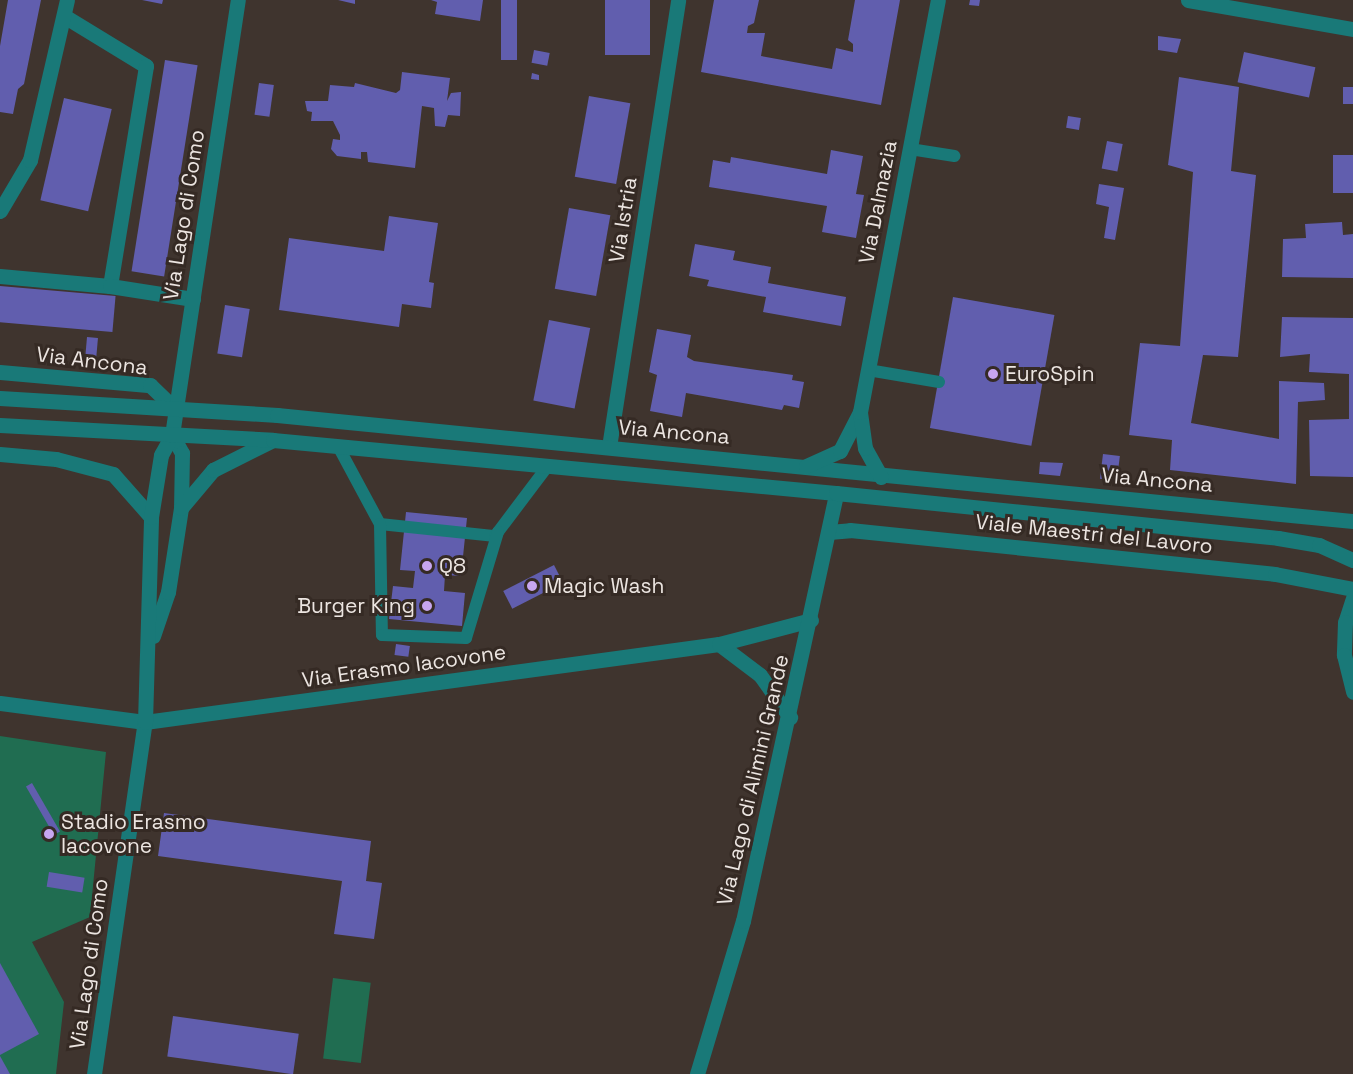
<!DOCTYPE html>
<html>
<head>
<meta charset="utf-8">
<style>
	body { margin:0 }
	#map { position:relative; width:1353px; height:1074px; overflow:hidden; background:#3f342e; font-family:"Space Grotesk",sans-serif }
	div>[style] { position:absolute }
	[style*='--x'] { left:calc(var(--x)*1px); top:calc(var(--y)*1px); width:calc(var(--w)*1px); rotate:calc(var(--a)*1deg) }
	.green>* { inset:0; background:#206d51; transform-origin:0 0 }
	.building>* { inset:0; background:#615eae; transform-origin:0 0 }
	.service>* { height:12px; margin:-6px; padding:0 6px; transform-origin:6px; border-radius:6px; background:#197978 }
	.minor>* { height:15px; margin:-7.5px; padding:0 7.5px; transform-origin:7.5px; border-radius:7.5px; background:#197978 }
	.tertiary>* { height:15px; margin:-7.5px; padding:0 7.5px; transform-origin:7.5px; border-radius:7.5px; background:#197978 }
	.dots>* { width:16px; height:16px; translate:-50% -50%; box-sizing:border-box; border:3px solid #352a24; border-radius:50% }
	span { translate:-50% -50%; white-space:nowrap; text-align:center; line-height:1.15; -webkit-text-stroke:6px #352a24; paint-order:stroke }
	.street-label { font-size:21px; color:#ece5e1 }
	.poi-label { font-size:21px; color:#ece5e1 }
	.left { translate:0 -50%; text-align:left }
	.right { translate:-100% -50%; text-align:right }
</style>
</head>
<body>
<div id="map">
	<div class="green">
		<i style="clip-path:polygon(0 736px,106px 752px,90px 917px,32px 942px,64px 1002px,56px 1074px,0 1074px)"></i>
		<i style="left:333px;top:978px;width:38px;height:81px;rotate:7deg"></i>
	</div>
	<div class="building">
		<i style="clip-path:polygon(8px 0,41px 0,24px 84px,18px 89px,13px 114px,0 112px,0 46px)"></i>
		<i style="clip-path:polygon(142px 0,163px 0,162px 4px)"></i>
		<i style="clip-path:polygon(338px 0,355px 0,355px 4px)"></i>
		<i style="clip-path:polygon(431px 0,483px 0,480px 21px,435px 14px,437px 2px)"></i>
		<i style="left:501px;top:0;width:16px;height:60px"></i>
		<i style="left:605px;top:0;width:45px;height:55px"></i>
		<i style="clip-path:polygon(714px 0,759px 0,754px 23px,748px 26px,747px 33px,765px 33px,761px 56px,832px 69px,836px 48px,853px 52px,853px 44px,848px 40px,855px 0,900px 0,881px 105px,701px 72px)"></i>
		<i style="clip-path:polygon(970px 0,980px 0,979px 6px,969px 5px)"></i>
		<i style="clip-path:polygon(1158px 36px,1181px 39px,1177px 53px,1158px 50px)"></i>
		<i style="left:534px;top:50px;width:16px;height:13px;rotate:11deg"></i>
		<i style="left:1244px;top:52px;width:73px;height:31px;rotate:12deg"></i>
		<i style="left:165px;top:60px;width:33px;height:214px;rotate:9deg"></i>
		<i style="clip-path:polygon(402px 72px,450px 78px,447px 101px,451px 93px,461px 92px,460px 116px,448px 115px,445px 127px,435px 126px,434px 108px,422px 106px,415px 168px,368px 162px,367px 152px,361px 152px,361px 159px,337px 156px,331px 149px,333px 139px,340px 140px,340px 135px,333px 121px,311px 121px,312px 112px,307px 111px,305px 101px,328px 101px,330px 85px,354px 87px,355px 83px,396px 93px,400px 90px)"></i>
		<i style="clip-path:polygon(532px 73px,539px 75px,539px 80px,531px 79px)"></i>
		<i style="clip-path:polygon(1179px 77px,1239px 87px,1231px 171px,1256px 175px,1238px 357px,1203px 355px,1191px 423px,1279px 439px,1279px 381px,1324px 383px,1325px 400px,1298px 402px,1296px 484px,1170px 470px,1172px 440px,1129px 435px,1140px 343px,1180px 346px,1193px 172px,1168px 165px)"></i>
		<i style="left:259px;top:83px;width:15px;height:32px;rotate:8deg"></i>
		<i style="left:1343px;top:87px;width:10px;height:17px"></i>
		<i style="left:589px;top:96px;width:42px;height:82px;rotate:10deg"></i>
		<i style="left:64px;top:98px;width:49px;height:105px;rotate:13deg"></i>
		<i style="left:1068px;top:116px;width:13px;height:12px;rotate:9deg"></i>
		<i style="left:1107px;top:141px;width:16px;height:28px;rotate:11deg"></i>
		<i style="clip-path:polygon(831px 150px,863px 156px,856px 194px,864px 195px,856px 238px,822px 232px,827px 206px,709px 187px,713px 160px,730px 163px,731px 157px,827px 174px)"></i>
		<i style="left:1353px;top:155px;width:38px;height:20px;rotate:90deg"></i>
		<i style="clip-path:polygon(1099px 184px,1124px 188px,1115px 240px,1104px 238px,1109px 207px,1096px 204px)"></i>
		<i style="left:569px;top:208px;width:42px;height:82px;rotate:10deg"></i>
		<i style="clip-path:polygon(389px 216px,438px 223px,429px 282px,434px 283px,431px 308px,402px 304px,399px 327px,279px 310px,289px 238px,384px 251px)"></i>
		<i style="clip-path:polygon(1342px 222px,1343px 235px,1353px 234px,1353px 278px,1282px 277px,1283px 239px,1306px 238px,1305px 224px)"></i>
		<i style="clip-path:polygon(695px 244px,735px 251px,733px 260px,771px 267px,768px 283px,846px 297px,841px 326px,763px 312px,766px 297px,707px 286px,709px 280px,689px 276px)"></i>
		<i style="left:0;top:286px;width:116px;height:36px;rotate:5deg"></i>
		<i style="left:953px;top:297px;width:103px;height:133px;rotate:10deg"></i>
		<i style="left:225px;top:305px;width:25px;height:49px;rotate:9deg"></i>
		<i style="clip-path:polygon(1282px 317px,1353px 318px,1353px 477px,1310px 476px,1309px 420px,1349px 419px,1349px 374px,1309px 372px,1310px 354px,1280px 357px)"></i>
		<i style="left:549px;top:320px;width:42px;height:82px;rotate:11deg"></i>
		<i style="clip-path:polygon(657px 329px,691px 335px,687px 357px,694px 361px,793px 375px,792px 380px,804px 382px,799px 408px,784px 405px,782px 410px,686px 393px,682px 417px,650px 411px,657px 375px,649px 372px)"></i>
		<i style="left:87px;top:337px;width:11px;height:20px;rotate:5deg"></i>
		<i style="left:1103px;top:454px;width:17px;height:25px;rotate:7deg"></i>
		<i style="clip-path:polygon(1040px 462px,1063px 463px,1060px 476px,1039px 474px)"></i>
		<i style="clip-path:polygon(406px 512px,467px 518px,461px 576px,445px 575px,444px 591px,465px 593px,462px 626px,389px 619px,393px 586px,413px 588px,415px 571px,400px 570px)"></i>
		<i style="left:554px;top:565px;width:20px;height:57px;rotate:63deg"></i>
		<i style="left:396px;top:644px;width:14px;height:11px;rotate:8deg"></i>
		<i style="left:32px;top:783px;width:56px;height:7px;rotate:60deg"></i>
		<i style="clip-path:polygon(164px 813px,371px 841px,366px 881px,382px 883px,374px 939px,334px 934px,342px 881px,158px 856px)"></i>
		<i style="left:49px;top:872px;width:36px;height:15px;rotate:9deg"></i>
		<i style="clip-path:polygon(0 963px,39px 1034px,0 1055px)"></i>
		<i style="left:173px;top:1016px;width:127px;height:41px;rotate:8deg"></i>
		<i style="clip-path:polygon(0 1056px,10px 1074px,0 1074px)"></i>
	</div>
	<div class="service">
		<i style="--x:910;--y:149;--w:45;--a:9"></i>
		<i style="--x:868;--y:370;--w:72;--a:9.6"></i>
		<i style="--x:339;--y:448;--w:86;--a:61.7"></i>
		<i style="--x:380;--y:524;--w:116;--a:6"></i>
		<i style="--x:495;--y:536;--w:86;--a:-53"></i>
		<i style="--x:380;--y:524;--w:111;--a:89"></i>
		<i style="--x:382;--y:635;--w:84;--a:2"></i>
		<i style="--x:466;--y:638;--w:111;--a:-73.2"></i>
	</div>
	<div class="minor">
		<i style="--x:1188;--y:0;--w:168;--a:10"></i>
		<i style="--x:64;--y:16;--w:96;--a:31.4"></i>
		<i style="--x:146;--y:66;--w:223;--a:99.3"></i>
		<i style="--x:0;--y:211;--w:59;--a:-59.5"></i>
		<i style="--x:30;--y:160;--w:164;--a:-77"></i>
		<i style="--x:0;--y:276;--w:110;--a:5.2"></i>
		<i style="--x:110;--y:286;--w:84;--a:8.9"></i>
		<i style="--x:0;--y:372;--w:151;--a:5"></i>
		<i style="--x:150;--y:385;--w:36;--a:44"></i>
		<i style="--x:172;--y:435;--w:21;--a:61"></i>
		<i style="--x:182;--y:453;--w:55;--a:91"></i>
		<i style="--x:609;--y:447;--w:452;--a:-81.2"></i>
		<i style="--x:0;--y:454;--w:56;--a:5.1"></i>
		<i style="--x:56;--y:459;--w:59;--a:14.7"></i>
		<i style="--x:113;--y:474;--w:57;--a:48.5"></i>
		<i style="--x:829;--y:532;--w:21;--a:-5"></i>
		<i style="--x:850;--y:530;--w:427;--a:5.9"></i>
		<i style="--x:1275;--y:574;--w:79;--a:10.9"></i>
		<i style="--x:1353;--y:598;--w:25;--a:108"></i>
		<i style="--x:1345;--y:622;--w:33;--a:92"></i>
		<i style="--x:1344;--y:655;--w:38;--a:76"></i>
		<i style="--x:153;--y:636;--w:46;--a:-71.2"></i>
		<i style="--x:168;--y:592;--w:85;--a:-81.2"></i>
		<i style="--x:181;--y:508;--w:50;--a:-49.9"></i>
		<i style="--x:213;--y:470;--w:67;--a:-26.6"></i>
		<i style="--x:719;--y:644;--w:51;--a:37.1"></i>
		<i style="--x:760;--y:675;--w:52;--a:54.5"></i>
		<i style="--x:0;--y:703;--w:146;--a:7.5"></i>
		<i style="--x:145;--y:722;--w:579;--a:-7.74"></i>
		<i style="--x:719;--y:644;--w:95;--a:-14.6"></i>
		<i style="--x:94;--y:1074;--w:356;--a:-81.8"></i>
		<i style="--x:145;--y:722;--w:205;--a:-88.3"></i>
		<i style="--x:151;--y:517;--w:63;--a:-80.8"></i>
		<i style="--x:161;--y:455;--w:23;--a:-61"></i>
		<i style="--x:172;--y:435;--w:440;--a:-81.4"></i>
		<i style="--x:697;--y:1074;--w:160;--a:-73.3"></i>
		<i style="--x:743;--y:921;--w:438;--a:-77.7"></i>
	</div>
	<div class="tertiary">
		<i style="--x:0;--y:398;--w:278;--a:3.5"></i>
		<i style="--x:277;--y:415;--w:1081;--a:5.63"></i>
		<i style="--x:0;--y:425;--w:273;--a:3.1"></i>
		<i style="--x:273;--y:440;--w:565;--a:5.38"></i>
		<i style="--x:836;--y:493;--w:444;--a:5.8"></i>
		<i style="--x:1278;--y:538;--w:42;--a:9.7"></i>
		<i style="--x:1319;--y:545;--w:37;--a:24"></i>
		<i style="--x:806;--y:466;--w:37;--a:-24"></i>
		<i style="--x:840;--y:451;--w:44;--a:-62.9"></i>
		<i style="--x:881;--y:477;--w:33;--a:-119"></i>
		<i style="--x:865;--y:448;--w:36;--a:-98"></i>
		<i style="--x:860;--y:412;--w:419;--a:-79.3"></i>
	</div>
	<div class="dots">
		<i style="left:993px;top:374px;background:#c7a6f0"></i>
		<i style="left:427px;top:566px;background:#c7a6f0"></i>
		<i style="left:532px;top:586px;background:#c7a6f0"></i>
		<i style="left:427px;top:606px;background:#c7a6f0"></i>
		<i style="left:49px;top:834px;background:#c7a6f0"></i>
	</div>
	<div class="street-label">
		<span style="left:878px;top:202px;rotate:-79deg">Via Dalmazia</span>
		<span style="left:184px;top:215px;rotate:-81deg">Via Lago di Como</span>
		<span style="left:623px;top:220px;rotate:-81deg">Via Istria</span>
		<span style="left:92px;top:361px;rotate:7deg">Via Ancona</span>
		<span style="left:674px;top:432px;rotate:5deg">Via Ancona</span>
		<span style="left:1157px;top:480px;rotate:5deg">Via Ancona</span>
		<span style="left:1094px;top:534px;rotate:6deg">Viale Maestri del Lavoro</span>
		<span style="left:404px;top:666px;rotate:-8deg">Via Erasmo Iacovone</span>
		<span style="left:753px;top:780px;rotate:-77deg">Via Lago di Alimini Grande</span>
		<span style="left:89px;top:964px;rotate:-82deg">Via Lago di Como</span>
	</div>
	<div class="poi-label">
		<span class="left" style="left:1005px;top:374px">EuroSpin</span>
		<span class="left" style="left:439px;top:566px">Q8</span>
		<span class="left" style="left:544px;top:586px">Magic Wash</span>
		<span class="right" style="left:415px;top:606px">Burger King</span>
		<span class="left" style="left:61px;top:834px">Stadio Erasmo<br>Iacovone</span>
	</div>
</div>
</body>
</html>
